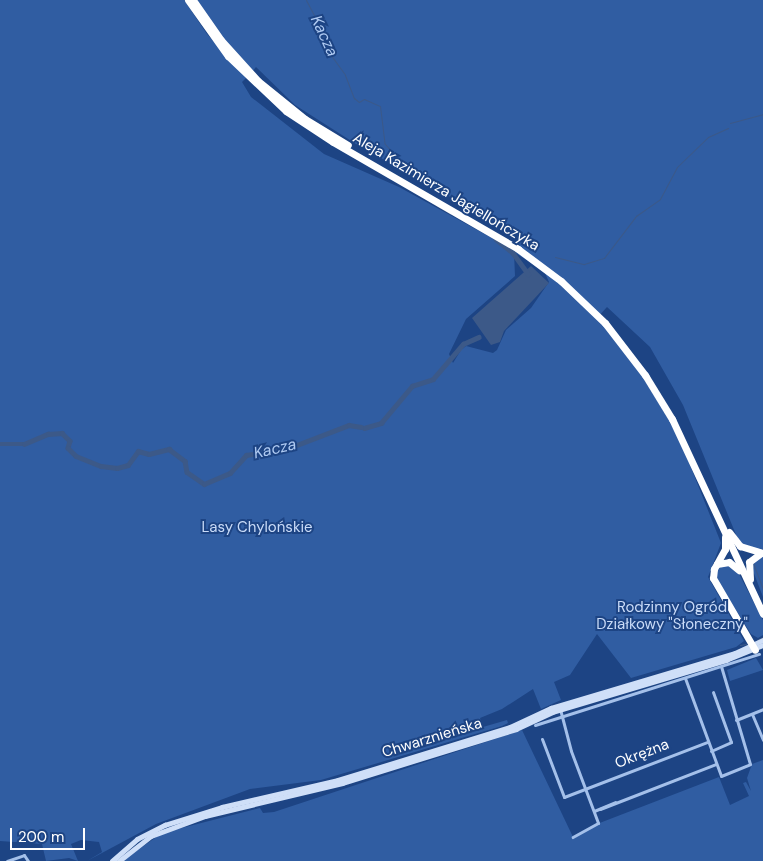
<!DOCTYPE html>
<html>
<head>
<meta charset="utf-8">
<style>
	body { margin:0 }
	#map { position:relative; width:763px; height:861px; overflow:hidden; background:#1d4484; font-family:"DM Sans",sans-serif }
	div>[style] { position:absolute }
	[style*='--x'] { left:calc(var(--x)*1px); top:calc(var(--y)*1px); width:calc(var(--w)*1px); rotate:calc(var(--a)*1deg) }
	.green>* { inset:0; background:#305da2 }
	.water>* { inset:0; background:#3c5988 }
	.stream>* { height:1px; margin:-0.5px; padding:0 0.5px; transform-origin:0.5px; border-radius:0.5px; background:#3c5988 }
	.river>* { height:4.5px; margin:-2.25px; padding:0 2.25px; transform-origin:2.25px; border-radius:2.25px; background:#3c5988 }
	.minor>* { height:3px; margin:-1.5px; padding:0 1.5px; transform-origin:1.5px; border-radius:1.5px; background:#a4c0ea }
	.secondary>* { height:4.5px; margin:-2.25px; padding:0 2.25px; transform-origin:2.25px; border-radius:2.25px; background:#cfdff8 }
	.motorway>* { height:7px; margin:-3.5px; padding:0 3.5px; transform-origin:3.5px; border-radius:3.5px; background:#fff }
	span { translate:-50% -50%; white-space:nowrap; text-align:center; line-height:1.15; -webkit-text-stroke:4px #1d4484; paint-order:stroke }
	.street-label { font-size:15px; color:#fff }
	.park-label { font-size:15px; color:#c9dbf8 }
	.water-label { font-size:16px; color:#afcaf2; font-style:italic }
	.scale { position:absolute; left:10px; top:828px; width:75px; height:22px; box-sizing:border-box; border:2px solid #fff; border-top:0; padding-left:6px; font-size:15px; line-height:18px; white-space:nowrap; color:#fff; -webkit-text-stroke:4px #1d4484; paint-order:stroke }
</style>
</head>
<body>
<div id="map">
	<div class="green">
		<i style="clip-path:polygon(evenodd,0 0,184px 0,207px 34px,246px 78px,242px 82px,251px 97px,324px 154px,399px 187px,521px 254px,518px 235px,356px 144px,295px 105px,256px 67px,252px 72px,219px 33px,197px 0,763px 0,763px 549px,750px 548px,739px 542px,683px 405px,650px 347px,607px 307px,597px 318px,642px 376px,670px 422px,686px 455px,721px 543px,708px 577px,744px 641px,736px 647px,631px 678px,597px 634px,570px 675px,554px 682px,561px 700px,541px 709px,533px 689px,502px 709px,480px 718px,483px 727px,507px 720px,508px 723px,502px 726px,321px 780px,250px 789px,156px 824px,87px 861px,102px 852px,99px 842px,81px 840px,71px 844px,78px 861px,69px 858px,46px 861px,42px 844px,0 841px,0 0,514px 252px,544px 271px,549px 282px,531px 308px,506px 330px,497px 350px,493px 353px,466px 346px,461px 350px,453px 363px,449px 354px,466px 319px,515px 276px,514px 252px)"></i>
		<i style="clip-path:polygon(763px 556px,763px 597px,750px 563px)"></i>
		<i style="clip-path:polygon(726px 564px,738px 572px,763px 620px,763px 635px,758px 638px,751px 634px,718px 581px,716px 570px)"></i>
		<i style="clip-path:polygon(756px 658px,763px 670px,730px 681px,727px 670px)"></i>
		<i style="clip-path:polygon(522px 730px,573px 837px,597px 824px,719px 777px,730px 805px,749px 796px,743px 783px,746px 782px,751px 791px,747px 778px,752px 764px,763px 760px,763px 861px,122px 861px,162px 833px,260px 808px,263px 813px,274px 812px)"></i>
	</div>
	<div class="water">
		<i style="clip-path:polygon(531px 266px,549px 283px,504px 331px,500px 342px,491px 345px,472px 318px)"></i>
	</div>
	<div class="stream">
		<i style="--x:306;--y:0;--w:24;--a:62"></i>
		<i style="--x:317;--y:21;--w:10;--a:84"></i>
		<i style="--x:318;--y:31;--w:14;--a:54"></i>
		<i style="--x:326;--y:42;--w:5;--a:101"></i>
		<i style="--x:325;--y:47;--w:34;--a:54"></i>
		<i style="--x:345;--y:75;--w:25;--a:69"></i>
		<i style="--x:354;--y:98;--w:6;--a:39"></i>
		<i style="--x:359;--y:102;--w:6;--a:-31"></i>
		<i style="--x:364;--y:99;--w:17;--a:24"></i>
		<i style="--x:380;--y:106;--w:38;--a:83"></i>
		<i style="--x:385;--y:144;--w:24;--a:48"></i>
		<i style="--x:730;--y:123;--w:34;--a:-15"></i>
		<i style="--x:401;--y:163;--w:39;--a:38"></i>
		<i style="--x:436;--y:205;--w:17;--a:31"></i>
		<i style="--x:555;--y:257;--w:30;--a:14"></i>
		<i style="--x:584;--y:264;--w:21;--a:-17"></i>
		<i style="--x:604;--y:258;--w:53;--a:-52.7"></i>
		<i style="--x:636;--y:216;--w:29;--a:-35"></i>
		<i style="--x:660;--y:199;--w:36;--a:-62"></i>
		<i style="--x:677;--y:167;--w:43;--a:-44.1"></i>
		<i style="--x:708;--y:137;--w:22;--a:-24"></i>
		<i style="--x:753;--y:563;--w:28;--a:69"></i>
		<i style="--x:757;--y:640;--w:7;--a:-27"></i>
		<i style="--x:740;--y:645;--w:6;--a:-9"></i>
	</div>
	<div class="river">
		<i style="--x:496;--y:239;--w:22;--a:39"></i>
		<i style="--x:513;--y:253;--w:26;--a:54"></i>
		<i style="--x:364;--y:428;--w:18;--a:-16"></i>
		<i style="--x:381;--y:423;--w:48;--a:-50"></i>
		<i style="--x:412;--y:386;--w:22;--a:-18"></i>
		<i style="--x:433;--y:379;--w:46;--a:-49.4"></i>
		<i style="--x:463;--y:344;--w:17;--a:-24"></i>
		<i style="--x:0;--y:444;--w:24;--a:0"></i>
		<i style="--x:24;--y:444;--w:26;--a:-23"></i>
		<i style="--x:48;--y:434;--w:14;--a:-4"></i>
		<i style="--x:62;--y:433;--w:11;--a:45"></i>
		<i style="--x:70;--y:441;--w:7;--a:106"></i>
		<i style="--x:68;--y:448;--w:11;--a:45"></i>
		<i style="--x:76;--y:456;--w:27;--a:22"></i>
		<i style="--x:101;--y:466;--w:16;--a:7"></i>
		<i style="--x:117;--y:468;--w:11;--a:-15"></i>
		<i style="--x:128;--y:465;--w:17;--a:-54"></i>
		<i style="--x:138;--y:451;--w:11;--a:15"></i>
		<i style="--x:149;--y:454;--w:21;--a:-14"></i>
		<i style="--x:169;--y:449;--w:20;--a:37"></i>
		<i style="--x:185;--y:461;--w:11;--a:80"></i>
		<i style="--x:187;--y:472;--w:21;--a:35"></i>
		<i style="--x:204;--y:484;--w:28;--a:-23"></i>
		<i style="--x:230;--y:473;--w:24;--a:-48"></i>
		<i style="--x:246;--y:455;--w:44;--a:-9.2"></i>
		<i style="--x:289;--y:448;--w:64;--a:-21"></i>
		<i style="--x:349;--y:425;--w:12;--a:9"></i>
	</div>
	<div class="minor">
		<i style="--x:685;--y:678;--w:104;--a:69.8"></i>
		<i style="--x:721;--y:776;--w:31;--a:-22"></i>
		<i style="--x:750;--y:764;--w:102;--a:-106.5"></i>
		<i style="--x:560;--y:709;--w:43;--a:75.3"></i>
		<i style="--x:571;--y:751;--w:77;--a:69.4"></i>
		<i style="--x:598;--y:823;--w:29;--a:151"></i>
		<i style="--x:752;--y:714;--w:28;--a:67"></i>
		<i style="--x:736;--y:720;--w:29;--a:-22"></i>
		<i style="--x:535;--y:725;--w:235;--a:-17.6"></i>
		<i style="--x:542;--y:739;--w:62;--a:69.2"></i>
		<i style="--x:564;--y:797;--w:153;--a:-21"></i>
		<i style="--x:711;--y:751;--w:22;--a:-24"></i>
		<i style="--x:731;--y:742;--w:53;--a:-109.8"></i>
		<i style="--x:600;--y:809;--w:124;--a:-21.2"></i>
		<i style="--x:594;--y:811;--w:23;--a:-23"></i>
		<i style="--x:7;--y:861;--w:18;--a:-19"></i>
		<i style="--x:24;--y:855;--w:7;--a:56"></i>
	</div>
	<div class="secondary">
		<i style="--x:112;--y:861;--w:33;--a:-41"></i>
		<i style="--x:137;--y:839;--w:31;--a:-27"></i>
		<i style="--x:165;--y:825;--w:60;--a:-17.5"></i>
		<i style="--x:222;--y:807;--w:119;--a:-13.1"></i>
		<i style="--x:338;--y:780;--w:180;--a:-17.1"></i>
		<i style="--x:510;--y:727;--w:45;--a:-24.9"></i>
		<i style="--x:551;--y:708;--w:192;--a:-16.6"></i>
		<i style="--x:735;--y:653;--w:31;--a:-25"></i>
		<i style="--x:119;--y:861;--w:41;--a:-38"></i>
		<i style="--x:151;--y:836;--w:58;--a:-20.3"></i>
		<i style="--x:205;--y:816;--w:141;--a:-13.5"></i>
		<i style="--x:342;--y:783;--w:182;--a:-17.2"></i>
		<i style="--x:516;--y:729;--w:40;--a:-25"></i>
		<i style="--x:552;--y:712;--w:182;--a:-16.6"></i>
		<i style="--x:726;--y:660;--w:40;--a:-22"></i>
	</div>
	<div class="motorway">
		<i style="--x:188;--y:0;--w:69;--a:54.5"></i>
		<i style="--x:228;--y:56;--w:80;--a:43.5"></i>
		<i style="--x:286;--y:111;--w:56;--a:33.4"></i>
		<i style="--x:333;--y:142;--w:214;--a:30"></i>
		<i style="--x:518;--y:249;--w:54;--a:36.7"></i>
		<i style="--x:561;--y:281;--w:61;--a:43.7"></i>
		<i style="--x:605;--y:323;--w:66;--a:52.4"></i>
		<i style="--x:645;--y:375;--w:52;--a:58.5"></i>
		<i style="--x:672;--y:419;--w:215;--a:65"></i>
		<i style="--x:193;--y:0;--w:49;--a:55"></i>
		<i style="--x:221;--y:40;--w:55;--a:47.9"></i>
		<i style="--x:258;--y:81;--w:60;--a:39"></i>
		<i style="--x:305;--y:119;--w:50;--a:31.2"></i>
		<i style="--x:729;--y:532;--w:18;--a:52"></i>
		<i style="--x:740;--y:546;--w:24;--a:17"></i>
		<i style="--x:725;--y:537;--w:12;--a:90"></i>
		<i style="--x:725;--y:549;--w:23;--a:119"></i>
		<i style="--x:714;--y:569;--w:9;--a:96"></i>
		<i style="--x:713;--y:578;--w:83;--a:59.7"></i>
		<i style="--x:717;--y:564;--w:12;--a:-9"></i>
		<i style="--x:729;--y:562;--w:13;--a:39"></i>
		<i style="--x:750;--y:579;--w:17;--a:-93"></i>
		<i style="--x:749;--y:562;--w:15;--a:-37"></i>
	</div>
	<div class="street-label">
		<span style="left:446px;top:192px;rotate:31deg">Aleja Kazimierza Jagiellończyka</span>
		<span style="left:432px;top:738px;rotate:-17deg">Chwarznieńska</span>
		<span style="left:642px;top:754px;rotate:-21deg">Okrężna</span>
	</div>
	<div class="park-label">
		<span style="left:257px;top:528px">Lasy Chylońskie</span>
		<span style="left:672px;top:616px">Rodzinny Ogród<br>Działkowy "Słoneczny"</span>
	</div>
	<div class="water-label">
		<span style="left:324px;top:36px;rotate:65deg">Kacza</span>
		<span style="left:275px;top:449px;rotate:-13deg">Kacza</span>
	</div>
	<div class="scale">200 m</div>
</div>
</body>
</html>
